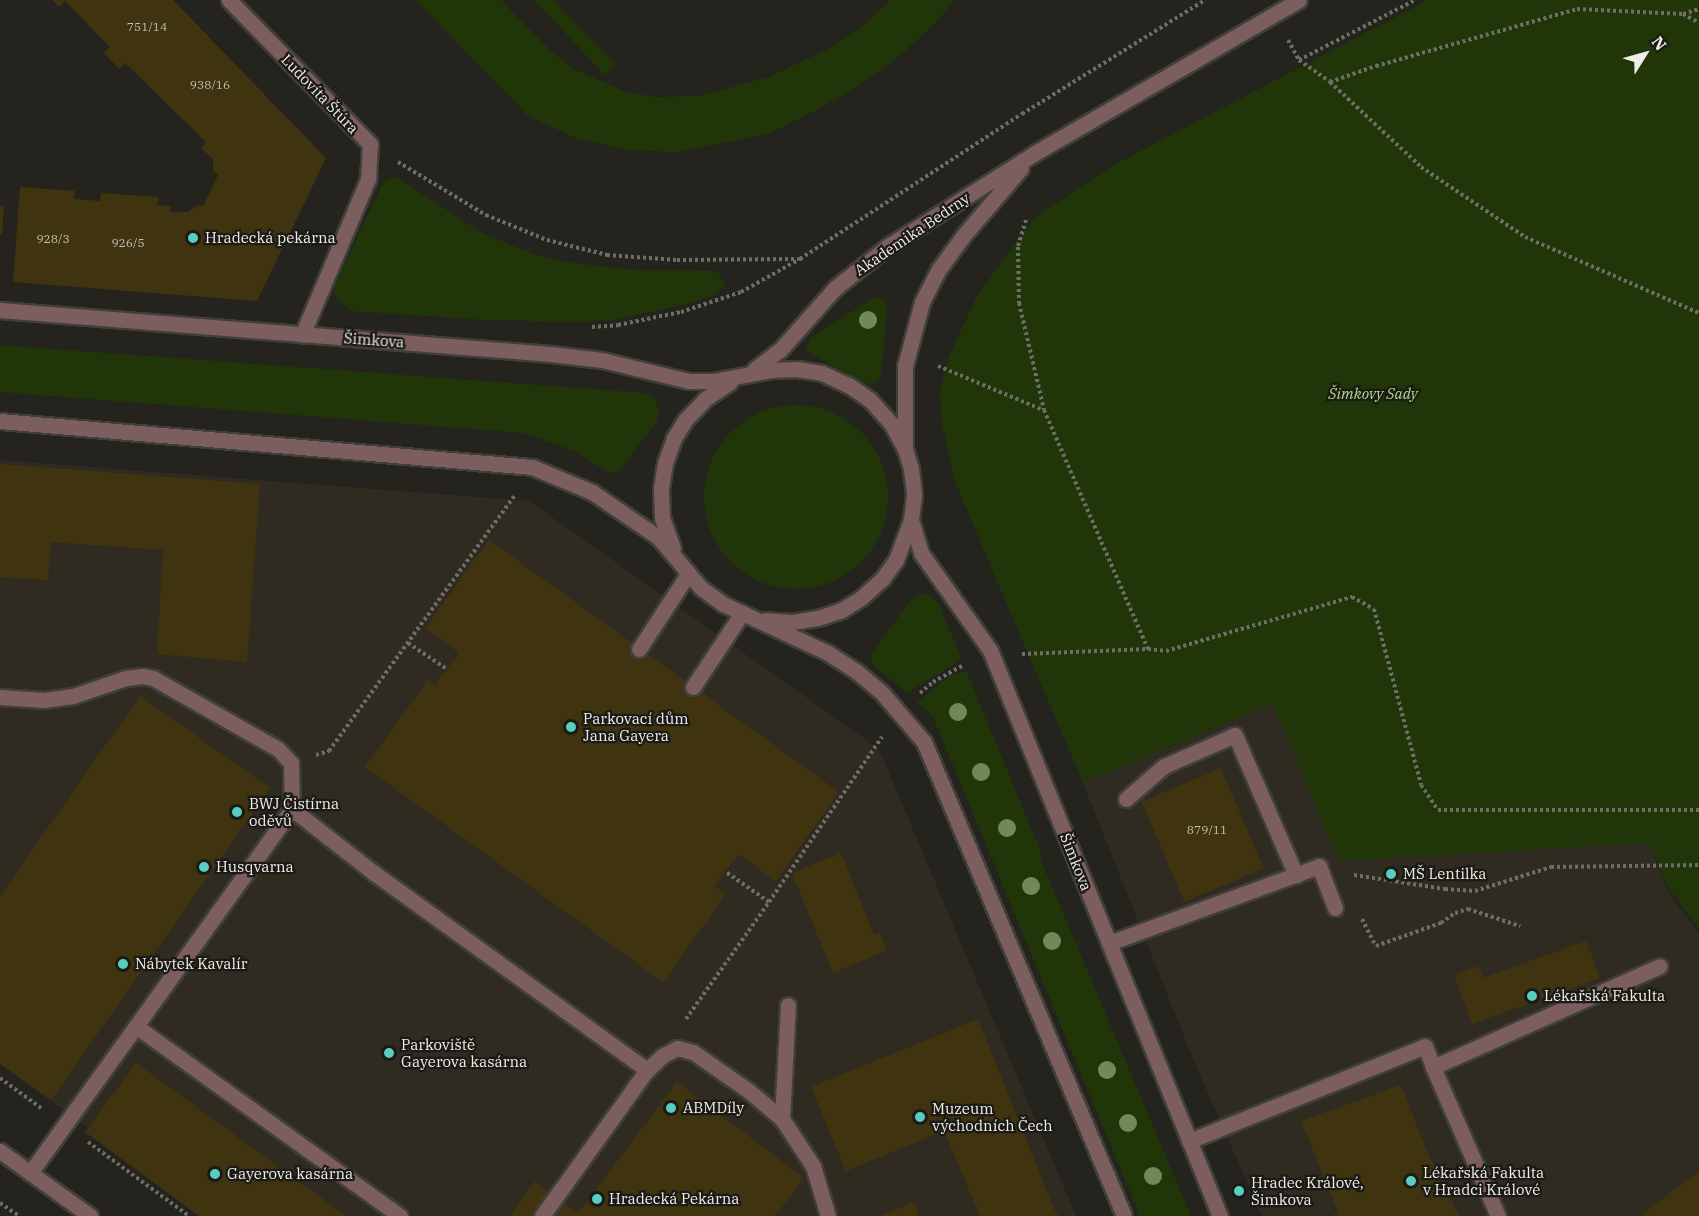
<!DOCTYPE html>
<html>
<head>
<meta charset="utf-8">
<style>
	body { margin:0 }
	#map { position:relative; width:1699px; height:1216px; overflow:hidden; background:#25231e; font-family:"IBM Plex Serif",serif }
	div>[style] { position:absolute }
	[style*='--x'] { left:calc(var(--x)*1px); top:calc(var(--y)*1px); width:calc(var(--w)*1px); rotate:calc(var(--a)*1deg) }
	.built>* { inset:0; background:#2f2b20 }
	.green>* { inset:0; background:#203508 }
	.round { border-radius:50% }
	.building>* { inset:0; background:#403410; transform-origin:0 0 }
	.path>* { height:4px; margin-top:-2px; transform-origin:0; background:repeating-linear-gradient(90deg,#6e6d68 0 3px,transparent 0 6px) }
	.roads { filter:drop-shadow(2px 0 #413f3a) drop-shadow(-2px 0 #413f3a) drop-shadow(0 2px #413f3a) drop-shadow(0 -2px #413f3a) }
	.minor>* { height:15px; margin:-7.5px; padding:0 7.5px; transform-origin:7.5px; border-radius:7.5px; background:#7d5e5e }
	.trees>* { width:18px; height:18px; margin:-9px; border-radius:50%; background:#718958 }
	.dots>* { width:16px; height:16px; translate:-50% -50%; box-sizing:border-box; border:3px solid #1c1a15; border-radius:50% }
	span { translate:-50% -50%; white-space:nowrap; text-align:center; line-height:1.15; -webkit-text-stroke:4.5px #1c1a15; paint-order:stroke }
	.number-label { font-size:12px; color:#c2bfb3 }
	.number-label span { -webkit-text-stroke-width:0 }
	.street-label { font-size:15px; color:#eeede9 }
	.poi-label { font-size:15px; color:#eeede9 }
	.left { translate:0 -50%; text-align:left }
	.park-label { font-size:15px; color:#b0dd88; font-style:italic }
	.north { position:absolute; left:1615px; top:24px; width:60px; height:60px; -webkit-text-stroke:4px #1c1a15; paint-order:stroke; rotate:53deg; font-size:16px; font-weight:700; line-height:24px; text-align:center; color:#eeede9 }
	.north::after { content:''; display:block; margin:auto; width:21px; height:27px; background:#eeede9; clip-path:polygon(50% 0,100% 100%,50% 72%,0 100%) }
</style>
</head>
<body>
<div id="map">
	<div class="built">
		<i style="clip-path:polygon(0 460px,529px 501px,879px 749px,1076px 1216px,207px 1216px,0 1063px)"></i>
		<i style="clip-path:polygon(1273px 703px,1339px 861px,1649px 843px,1670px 896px,1699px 933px,1699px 1216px,1262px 1216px,1193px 1059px,1083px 783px)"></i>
	</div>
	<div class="green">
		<i style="clip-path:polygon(416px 0,501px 0,554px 54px,574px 69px,626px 92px,655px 97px,699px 96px,769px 77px,830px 48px,864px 25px,891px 0,954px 0,938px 20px,901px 55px,855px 88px,807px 115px,768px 134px,677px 152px,626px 150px,575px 138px,527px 115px)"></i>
		<i style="clip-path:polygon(534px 0,553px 0,616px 65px,605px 75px)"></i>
		<i style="clip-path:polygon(1428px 0,1699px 0,1699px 929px,1668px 887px,1649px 843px,1339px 861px,1273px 703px,1083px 783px,956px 484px,942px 424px,940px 393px,948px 358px,976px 298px,1019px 237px,1038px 215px,1112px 166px)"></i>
		<i style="clip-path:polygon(395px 176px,482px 233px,538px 256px,572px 263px,636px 270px,717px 271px,725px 284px,715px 295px,686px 304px,614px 320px,583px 322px,486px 320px,350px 311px,334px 295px,335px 284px,384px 181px)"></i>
		<i style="clip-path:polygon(879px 297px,886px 302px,887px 309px,881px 376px,878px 381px,866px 384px,806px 351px,810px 338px,872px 299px)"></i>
		<i style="clip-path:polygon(0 345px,646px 393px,655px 399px,659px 413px,657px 421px,618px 472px,610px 473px,574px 451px,524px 433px,0 392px)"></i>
		<i class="round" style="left:704px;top:405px;width:184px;height:184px"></i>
		<i style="clip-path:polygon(921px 594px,928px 594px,938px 603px,962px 659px,907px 693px,874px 666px,870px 657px,910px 600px)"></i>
		<i style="clip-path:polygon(966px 671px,1039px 847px,1042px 863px,1191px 1216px,1140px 1216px,938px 729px,932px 716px,917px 702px,951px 675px)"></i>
	</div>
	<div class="building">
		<i style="clip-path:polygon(52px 0,173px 0,326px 158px,257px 301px,13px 282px,20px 187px,75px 191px,74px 199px,100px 201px,101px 193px,158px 197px,157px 205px,171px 206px,170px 212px,188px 212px,197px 205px,203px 206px,218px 175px,213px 171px,213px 159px,201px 148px,206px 142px,125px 63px,119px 69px,104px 53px,110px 47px,65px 1px,59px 7px)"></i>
		<i style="clip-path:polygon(0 206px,4px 206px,2px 234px,0 234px)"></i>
		<i style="clip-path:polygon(0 464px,260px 484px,247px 662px,157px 654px,163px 550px,51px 542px,48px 580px,0 577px)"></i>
		<i style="clip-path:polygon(489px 540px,839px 792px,776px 881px,738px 854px,715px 886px,726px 894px,663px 982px,365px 767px,428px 680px,435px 685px,459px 653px,425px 628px)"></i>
		<i style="clip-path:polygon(140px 696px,270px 788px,51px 1100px,0 1064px,0 896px)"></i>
		<i style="left:1221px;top:768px;width:109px;height:86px;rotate:67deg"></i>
		<i style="clip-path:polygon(841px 853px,874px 935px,880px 932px,887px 950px,833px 973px,792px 873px)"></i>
		<i style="clip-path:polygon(1586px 941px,1600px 978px,1472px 1024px,1454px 975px,1479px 966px,1483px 978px)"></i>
		<i style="clip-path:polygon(978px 1019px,1054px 1209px,1059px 1216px,980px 1216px,944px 1131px,846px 1171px,811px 1087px)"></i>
		<i style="clip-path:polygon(136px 1063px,346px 1216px,199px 1216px,85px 1132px)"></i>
		<i style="clip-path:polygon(677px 1082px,804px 1178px,775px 1216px,510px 1216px,535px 1181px,578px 1213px)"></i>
		<i style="clip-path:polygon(1401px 1085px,1426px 1149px,1459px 1216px,1332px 1216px,1338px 1212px,1301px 1121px)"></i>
		<i style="clip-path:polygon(1699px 1171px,1699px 1216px,1640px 1216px)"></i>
		<i style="clip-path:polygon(914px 1202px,919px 1216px,880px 1216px)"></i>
	</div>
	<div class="path">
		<i style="--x:1683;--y:14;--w:18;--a:29"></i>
		<i style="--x:1288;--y:40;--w:23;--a:61"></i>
		<i style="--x:1299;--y:60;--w:38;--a:35"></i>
		<i style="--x:1330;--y:82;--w:125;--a:43"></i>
		<i style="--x:1421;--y:167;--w:125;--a:33.9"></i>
		<i style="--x:1525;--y:237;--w:190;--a:23.6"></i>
		<i style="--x:1299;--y:60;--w:131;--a:-27.3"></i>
		<i style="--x:1330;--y:82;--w:49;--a:-19.2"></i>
		<i style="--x:1376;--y:66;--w:209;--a:-15.8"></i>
		<i style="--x:1577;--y:9;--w:106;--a:2.7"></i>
		<i style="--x:1683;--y:14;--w:17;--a:-17"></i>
		<i style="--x:398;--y:162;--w:103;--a:31.1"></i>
		<i style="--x:486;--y:215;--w:66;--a:22.3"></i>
		<i style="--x:547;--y:240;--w:62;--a:14"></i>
		<i style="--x:607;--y:255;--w:70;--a:4.1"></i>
		<i style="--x:677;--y:260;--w:121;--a:-0.5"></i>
		<i style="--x:1026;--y:220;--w:28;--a:107"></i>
		<i style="--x:1018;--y:247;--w:56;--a:89"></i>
		<i style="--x:1019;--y:303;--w:110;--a:76.8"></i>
		<i style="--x:1044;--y:410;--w:261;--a:66.5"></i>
		<i style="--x:592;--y:327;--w:26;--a:-4"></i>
		<i style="--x:618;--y:325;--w:64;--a:-11.7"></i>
		<i style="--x:681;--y:312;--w:63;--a:-18.4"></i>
		<i style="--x:741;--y:292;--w:68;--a:-29.2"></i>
		<i style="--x:800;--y:259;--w:265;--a:-33.2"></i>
		<i style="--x:1022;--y:114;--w:216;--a:-31.9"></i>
		<i style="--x:938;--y:366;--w:114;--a:22.7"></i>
		<i style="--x:408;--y:643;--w:47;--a:33.7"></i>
		<i style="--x:1022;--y:654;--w:126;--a:-2.3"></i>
		<i style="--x:1148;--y:649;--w:18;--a:6"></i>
		<i style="--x:1166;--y:651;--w:194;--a:-16.2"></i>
		<i style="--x:1352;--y:597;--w:25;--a:29"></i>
		<i style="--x:1374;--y:609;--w:182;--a:75"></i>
		<i style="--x:1421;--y:785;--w:30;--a:56"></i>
		<i style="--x:1438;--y:810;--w:261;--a:0"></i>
		<i style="--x:920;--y:693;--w:17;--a:-40"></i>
		<i style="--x:933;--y:682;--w:35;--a:-29"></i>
		<i style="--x:316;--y:755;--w:14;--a:-17"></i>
		<i style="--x:329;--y:751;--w:315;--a:-54"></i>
		<i style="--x:1354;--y:875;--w:92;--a:8.7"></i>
		<i style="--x:1445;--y:889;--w:30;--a:4"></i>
		<i style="--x:1475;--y:891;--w:80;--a:-17.5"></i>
		<i style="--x:1551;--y:867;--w:148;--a:-0.8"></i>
		<i style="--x:769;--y:902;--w:200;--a:-55.6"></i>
		<i style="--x:1362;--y:919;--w:30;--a:63"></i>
		<i style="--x:1376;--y:946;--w:69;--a:-19.5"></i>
		<i style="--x:1441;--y:923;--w:17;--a:-36"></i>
		<i style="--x:1455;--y:913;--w:14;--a:-17"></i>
		<i style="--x:1468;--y:909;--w:55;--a:18.1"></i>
		<i style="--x:686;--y:1019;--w:143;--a:-54.6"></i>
		<i style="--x:769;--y:902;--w:52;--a:-145.1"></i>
		<i style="--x:0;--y:1078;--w:51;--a:36.2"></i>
		<i style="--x:88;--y:1142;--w:125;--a:36.2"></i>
		<i style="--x:0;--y:1203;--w:23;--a:34"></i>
	</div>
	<div class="roads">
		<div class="minor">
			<i style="--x:229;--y:0;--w:202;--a:45.6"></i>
			<i style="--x:370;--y:144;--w:35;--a:93"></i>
			<i style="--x:368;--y:179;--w:169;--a:112.9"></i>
			<i style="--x:0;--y:310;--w:553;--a:4.57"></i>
			<i style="--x:551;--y:354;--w:51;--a:6.7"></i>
			<i style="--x:602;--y:360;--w:89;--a:13.6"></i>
			<i style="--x:689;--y:381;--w:24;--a:0"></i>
			<i style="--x:713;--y:381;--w:59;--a:-10.7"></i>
			<i style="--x:771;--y:370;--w:26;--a:-2"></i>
			<i style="--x:797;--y:369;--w:25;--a:9"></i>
			<i style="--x:822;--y:373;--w:31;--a:25"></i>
			<i style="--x:850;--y:386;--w:24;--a:35"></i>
			<i style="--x:870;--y:400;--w:31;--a:48"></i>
			<i style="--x:891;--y:423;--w:30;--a:62"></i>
			<i style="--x:905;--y:449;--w:21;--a:73"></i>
			<i style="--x:911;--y:469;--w:26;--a:83"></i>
			<i style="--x:914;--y:495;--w:25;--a:97"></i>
			<i style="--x:911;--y:520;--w:43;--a:110.6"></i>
			<i style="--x:896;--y:560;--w:24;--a:126"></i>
			<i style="--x:882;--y:579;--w:28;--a:138"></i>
			<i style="--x:861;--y:598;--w:22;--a:148"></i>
			<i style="--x:842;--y:610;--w:26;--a:162"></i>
			<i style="--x:817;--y:618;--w:26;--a:171"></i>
			<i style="--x:791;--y:622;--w:26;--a:-176"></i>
			<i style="--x:754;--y:370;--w:33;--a:-38"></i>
			<i style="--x:780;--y:350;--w:83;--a:-48.4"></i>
			<i style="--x:835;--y:288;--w:68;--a:-38.4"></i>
			<i style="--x:888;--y:246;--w:174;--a:-32.3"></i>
			<i style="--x:1035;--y:153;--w:305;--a:-30.1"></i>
			<i style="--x:0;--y:421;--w:534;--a:4.94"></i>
			<i style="--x:532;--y:467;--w:65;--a:22.6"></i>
			<i style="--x:592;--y:492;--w:80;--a:34.3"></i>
			<i style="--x:658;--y:537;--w:67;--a:49.9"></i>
			<i style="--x:701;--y:588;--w:27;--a:36"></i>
			<i style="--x:723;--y:604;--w:116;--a:25"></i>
			<i style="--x:828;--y:653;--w:33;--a:33"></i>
			<i style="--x:856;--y:671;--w:35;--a:40"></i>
			<i style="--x:883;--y:694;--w:63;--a:49.5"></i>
			<i style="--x:924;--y:742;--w:514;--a:67.12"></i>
			<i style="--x:905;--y:444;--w:78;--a:-90"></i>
			<i style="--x:905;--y:366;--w:66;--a:-75.1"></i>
			<i style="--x:922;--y:302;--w:37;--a:-63"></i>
			<i style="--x:939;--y:269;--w:42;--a:-53.7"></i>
			<i style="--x:964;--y:235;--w:88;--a:-49.6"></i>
			<i style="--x:912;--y:523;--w:31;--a:73"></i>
			<i style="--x:921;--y:553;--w:119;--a:54.6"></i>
			<i style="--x:990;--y:650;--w:611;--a:67.89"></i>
			<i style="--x:673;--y:548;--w:32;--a:-110"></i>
			<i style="--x:662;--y:518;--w:30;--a:-92"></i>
			<i style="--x:661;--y:488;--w:25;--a:-81"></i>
			<i style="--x:665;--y:463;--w:27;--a:-70"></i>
			<i style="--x:674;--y:438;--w:22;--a:-58"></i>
			<i style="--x:686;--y:419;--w:28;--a:-46"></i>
			<i style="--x:705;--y:399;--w:30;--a:-34"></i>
			<i style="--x:639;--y:649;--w:90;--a:-56.8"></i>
			<i style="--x:693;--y:687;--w:89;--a:-56.5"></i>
			<i style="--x:0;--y:697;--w:44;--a:3.9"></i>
			<i style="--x:44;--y:700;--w:29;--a:-8"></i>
			<i style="--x:73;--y:696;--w:56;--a:-18.8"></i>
			<i style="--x:126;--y:678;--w:16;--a:-7"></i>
			<i style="--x:142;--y:676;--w:11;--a:10"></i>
			<i style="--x:153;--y:678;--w:144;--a:29.6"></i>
			<i style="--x:278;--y:749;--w:19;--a:47"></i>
			<i style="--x:291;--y:763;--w:46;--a:88.8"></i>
			<i style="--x:1126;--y:799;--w:50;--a:-41"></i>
			<i style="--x:1164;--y:766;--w:77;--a:-23.6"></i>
			<i style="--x:1235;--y:735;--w:153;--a:66.5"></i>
			<i style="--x:1109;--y:943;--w:224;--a:-20.1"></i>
			<i style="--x:1319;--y:866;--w:45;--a:69.1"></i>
			<i style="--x:782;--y:1119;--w:114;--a:-87"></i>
			<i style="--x:1189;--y:1141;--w:254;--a:-21.9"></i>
			<i style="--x:1425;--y:1046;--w:22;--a:69"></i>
			<i style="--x:0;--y:1151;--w:111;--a:35.8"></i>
			<i style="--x:30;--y:1173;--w:181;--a:-54.2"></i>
			<i style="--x:400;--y:1216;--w:325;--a:-144.3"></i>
			<i style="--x:136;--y:1026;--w:267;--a:-54.3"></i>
			<i style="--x:292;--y:809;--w:104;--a:38"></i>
			<i style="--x:374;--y:873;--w:337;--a:35.8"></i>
			<i style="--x:542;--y:1216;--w:180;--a:-54.3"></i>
			<i style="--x:647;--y:1070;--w:21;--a:-43"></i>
			<i style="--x:662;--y:1056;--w:17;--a:-28"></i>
			<i style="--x:677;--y:1048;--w:16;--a:14"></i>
			<i style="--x:693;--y:1052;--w:68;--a:34.9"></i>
			<i style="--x:749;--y:1091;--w:43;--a:40.3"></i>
			<i style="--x:782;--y:1119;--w:56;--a:56.6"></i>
			<i style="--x:813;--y:1166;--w:52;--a:73.3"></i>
			<i style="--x:1498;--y:1216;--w:163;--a:-113.6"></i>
			<i style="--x:1433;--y:1067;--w:248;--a:-24"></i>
		</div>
	</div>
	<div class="trees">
		<i style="left:868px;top:320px"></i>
		<i style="left:958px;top:712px"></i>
		<i style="left:981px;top:772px"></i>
		<i style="left:1007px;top:828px"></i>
		<i style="left:1031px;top:886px"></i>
		<i style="left:1052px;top:941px"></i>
		<i style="left:1107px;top:1070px"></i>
		<i style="left:1128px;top:1123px"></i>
		<i style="left:1153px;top:1176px"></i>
	</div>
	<div class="dots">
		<i style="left:193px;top:238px;background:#58cec0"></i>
		<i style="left:571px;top:727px;background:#58cec0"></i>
		<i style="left:237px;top:812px;background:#58cec0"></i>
		<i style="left:204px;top:867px;background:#58cec0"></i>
		<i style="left:1391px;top:874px;background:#58cec0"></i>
		<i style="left:123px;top:964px;background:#58cec0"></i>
		<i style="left:1532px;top:996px;background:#58cec0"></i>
		<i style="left:389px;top:1053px;background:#58cec0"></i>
		<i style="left:671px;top:1108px;background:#58cec0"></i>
		<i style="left:920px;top:1117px;background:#58cec0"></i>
		<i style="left:215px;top:1174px;background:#58cec0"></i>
		<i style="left:1411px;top:1181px;background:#58cec0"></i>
		<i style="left:1239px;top:1191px;background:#58cec0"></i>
		<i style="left:597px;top:1199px;background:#58cec0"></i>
	</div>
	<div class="number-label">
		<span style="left:147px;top:27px">751/14</span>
		<span style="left:210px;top:85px">938/16</span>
		<span style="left:53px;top:239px">928/3</span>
		<span style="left:128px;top:243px">926/5</span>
		<span style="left:1207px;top:830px">879/11</span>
	</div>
	<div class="street-label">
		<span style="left:320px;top:94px;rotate:46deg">Ludovíta Štúra</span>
		<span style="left:912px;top:234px;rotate:-34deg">Akademika Bedrny</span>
		<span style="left:374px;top:340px;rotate:4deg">Šimkova</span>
		<span style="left:1076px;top:862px;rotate:68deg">Šimkova</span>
	</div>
	<div class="poi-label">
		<span class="left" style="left:205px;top:238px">Hradecká pekárna</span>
		<span class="left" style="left:583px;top:727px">Parkovací dům<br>Jana Gayera</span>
		<span class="left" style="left:249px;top:812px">BWJ Čistírna<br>oděvů</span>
		<span class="left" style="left:216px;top:867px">Husqvarna</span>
		<span class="left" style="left:1403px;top:874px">MŠ Lentilka</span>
		<span class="left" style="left:135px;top:964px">Nábytek Kavalír</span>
		<span class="left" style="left:1544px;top:996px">Lékařská Fakulta</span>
		<span class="left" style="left:401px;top:1053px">Parkoviště<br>Gayerova kasárna</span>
		<span class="left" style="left:683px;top:1108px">ABMDíly</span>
		<span class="left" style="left:932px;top:1117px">Muzeum<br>východních Čech</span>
		<span class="left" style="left:1423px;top:1181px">Lékařská Fakulta<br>v Hradci Králové</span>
		<span class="left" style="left:227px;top:1174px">Gayerova kasárna</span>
		<span class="left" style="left:1251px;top:1191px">Hradec Králové,<br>Šimkova</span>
		<span class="left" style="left:609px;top:1199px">Hradecká Pekárna</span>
	</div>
	<div class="park-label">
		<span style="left:1373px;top:394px">Šimkovy Sady</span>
	</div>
	<div class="north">N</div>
</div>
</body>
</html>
